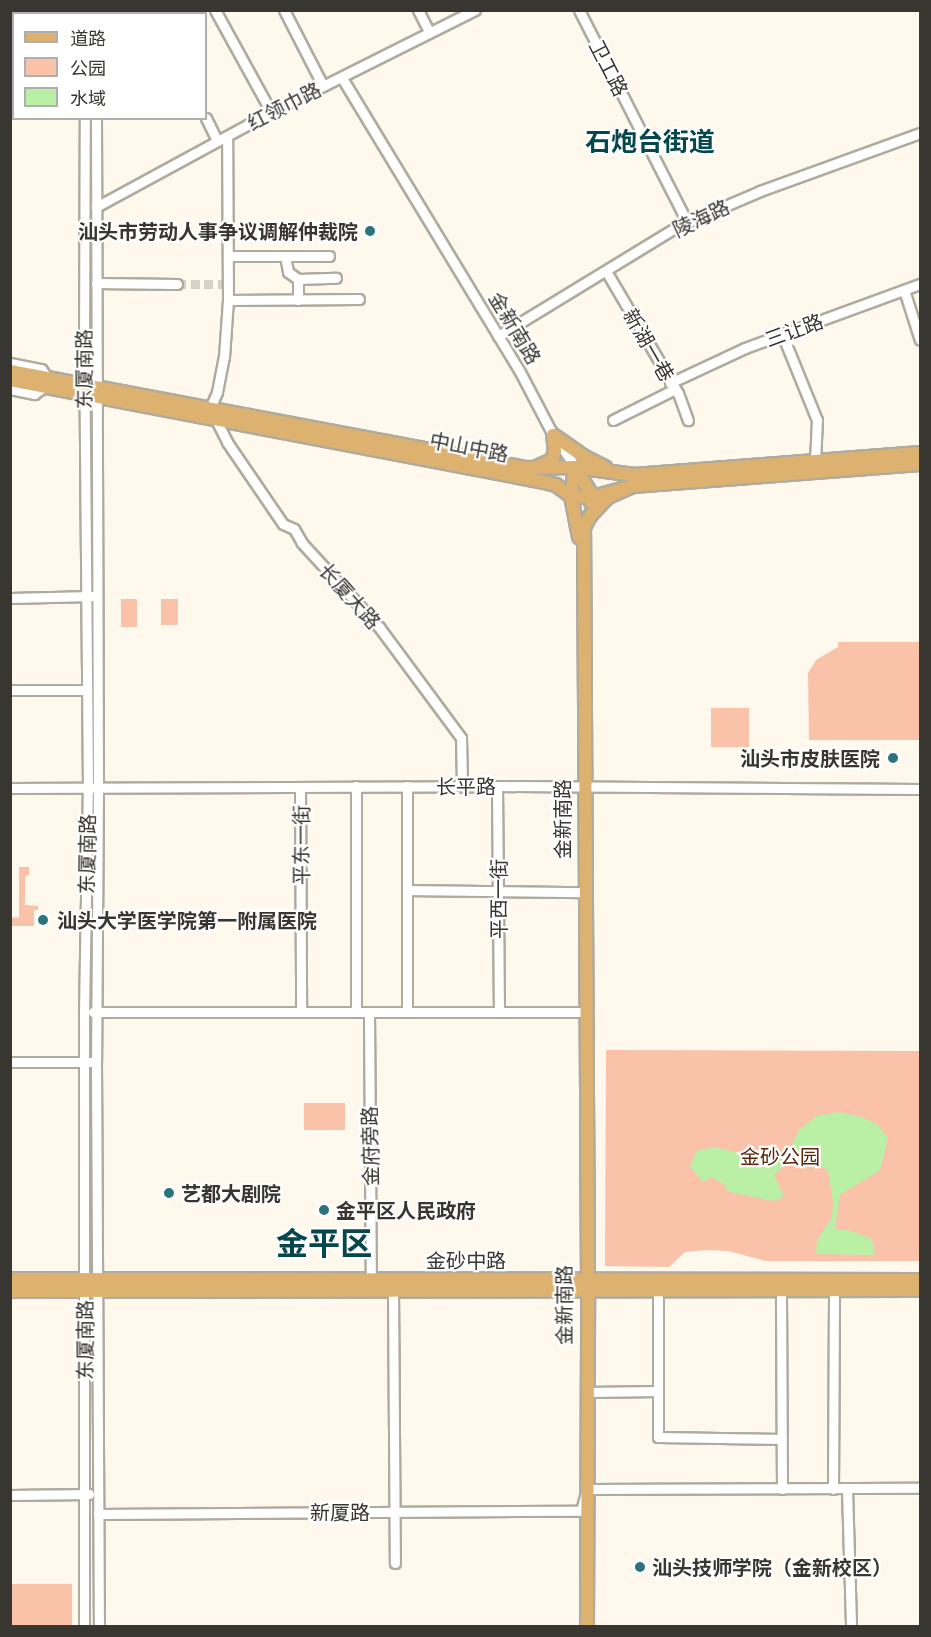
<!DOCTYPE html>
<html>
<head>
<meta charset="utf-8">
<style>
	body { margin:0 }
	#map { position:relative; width:931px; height:1637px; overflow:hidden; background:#fef9ec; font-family:"IBM Plex Sans","Noto Sans SC",sans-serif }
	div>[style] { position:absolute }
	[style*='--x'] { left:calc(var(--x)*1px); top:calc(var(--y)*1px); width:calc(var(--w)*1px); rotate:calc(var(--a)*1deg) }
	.green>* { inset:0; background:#f9c2a9; transform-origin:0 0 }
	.water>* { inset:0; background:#baefa6 }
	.minor-tunnel>* { height:9px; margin-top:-4.5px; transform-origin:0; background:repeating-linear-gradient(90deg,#d6d2c7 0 9px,transparent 0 13.5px) }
	.roads { filter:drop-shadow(2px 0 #afab9f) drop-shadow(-2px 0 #afab9f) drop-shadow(0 2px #afab9f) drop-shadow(0 -2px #afab9f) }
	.minor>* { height:9px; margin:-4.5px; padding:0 4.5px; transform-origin:4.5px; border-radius:4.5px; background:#fff }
	.major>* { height:12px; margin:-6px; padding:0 6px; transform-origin:6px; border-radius:6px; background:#ddb270 }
	.dots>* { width:16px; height:16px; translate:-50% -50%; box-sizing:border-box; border:3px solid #fff; border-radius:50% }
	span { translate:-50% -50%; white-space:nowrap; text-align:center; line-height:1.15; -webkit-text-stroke:4.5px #fff; paint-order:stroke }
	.street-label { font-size:20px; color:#373631 }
	.poi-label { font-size:20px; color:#373631; font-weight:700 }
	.right { translate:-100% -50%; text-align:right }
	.left { translate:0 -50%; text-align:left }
	.park-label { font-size:20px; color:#5b270b }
	.district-label { font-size:26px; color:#06474e; font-weight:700 }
	.town-label { font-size:32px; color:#06474e; font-weight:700 }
	.frame { position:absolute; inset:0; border:12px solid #373631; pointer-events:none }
	.legend { position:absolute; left:12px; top:12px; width:195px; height:108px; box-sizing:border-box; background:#fff; border:2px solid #afafad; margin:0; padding:8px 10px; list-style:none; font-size:18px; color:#373631 }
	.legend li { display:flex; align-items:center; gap:12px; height:30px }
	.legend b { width:30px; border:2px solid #afafad }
</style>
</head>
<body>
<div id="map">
	<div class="green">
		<i style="left:121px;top:599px;width:16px;height:28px"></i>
		<i style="left:161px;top:599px;width:17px;height:26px"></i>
		<i style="clip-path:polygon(838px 642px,920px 642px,920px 740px,809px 740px,808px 673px,816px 660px,838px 647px)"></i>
		<i style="left:711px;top:708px;width:38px;height:39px"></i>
		<i style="clip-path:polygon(19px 867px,29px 867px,29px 875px,25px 876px,25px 905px,38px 906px,38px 910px,34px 910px,34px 926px,11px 926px,11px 918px,19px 917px)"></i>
		<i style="clip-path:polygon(606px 1050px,920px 1051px,920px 1261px,766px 1261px,728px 1251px,707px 1250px,685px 1252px,669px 1267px,605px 1266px)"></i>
		<i style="left:304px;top:1103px;width:41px;height:27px"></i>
		<i style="left:11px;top:1584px;width:61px;height:42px"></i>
	</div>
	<div class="water">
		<i style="clip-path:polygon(837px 1112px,859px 1116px,877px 1124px,888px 1138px,880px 1170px,840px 1195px,835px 1229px,852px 1231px,872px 1239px,875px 1255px,816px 1254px,817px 1240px,832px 1217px,833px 1202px,828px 1171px,819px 1164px,806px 1159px,789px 1162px,777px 1172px,774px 1175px,784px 1196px,774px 1201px,728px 1192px,724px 1184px,711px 1177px,703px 1182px,690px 1167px,696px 1151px,715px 1147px,739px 1153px,765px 1164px,790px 1149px,799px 1130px,816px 1116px)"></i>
	</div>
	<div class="minor-tunnel">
		<i style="--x:177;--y:284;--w:47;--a:0"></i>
	</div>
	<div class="roads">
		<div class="minor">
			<i style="--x:150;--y:10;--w:4;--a:63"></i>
			<i style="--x:215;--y:10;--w:116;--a:61.2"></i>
			<i style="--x:284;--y:10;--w:85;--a:62.8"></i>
			<i style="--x:418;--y:10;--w:25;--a:63"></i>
			<i style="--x:579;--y:10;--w:238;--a:63"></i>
			<i style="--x:10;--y:11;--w:17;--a:-3"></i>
			<i style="--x:87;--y:14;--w:4;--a:-90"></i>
			<i style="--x:102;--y:14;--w:4;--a:-63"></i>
			<i style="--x:10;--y:21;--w:4;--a:0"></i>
			<i style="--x:342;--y:78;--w:341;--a:58.8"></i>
			<i style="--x:519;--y:370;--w:73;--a:62.4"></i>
			<i style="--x:553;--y:435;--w:39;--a:55"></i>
			<i style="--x:96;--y:118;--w:670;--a:89.83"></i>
			<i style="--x:98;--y:788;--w:274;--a:90.4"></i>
			<i style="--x:96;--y:1062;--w:564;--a:89.7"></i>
			<i style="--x:206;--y:118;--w:25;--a:64"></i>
			<i style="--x:96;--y:207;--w:199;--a:-28.5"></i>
			<i style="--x:271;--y:112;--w:228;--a:-26.6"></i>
			<i style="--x:228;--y:256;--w:57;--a:0"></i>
			<i style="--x:285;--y:256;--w:16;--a:79"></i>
			<i style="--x:288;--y:272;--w:12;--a:35"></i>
			<i style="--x:298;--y:279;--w:21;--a:90"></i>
			<i style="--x:285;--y:256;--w:44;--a:0"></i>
			<i style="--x:606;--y:271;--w:142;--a:59.5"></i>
			<i style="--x:678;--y:393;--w:29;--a:70"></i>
			<i style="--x:298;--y:279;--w:38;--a:-2"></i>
			<i style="--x:96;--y:283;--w:81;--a:0.7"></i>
			<i style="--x:904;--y:290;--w:52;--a:72.3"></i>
			<i style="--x:228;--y:300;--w:131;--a:-0.4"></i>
			<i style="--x:782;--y:334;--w:93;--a:67.9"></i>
			<i style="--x:817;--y:420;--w:41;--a:92.8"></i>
			<i style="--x:498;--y:336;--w:211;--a:-31.4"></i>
			<i style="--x:678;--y:226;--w:89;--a:-23.1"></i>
			<i style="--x:760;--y:191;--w:170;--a:-19.9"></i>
			<i style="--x:10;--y:363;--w:32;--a:11"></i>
			<i style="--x:41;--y:369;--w:11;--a:52"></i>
			<i style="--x:670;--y:383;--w:83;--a:-25"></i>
			<i style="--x:745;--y:348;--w:186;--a:-20.1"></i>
			<i style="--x:10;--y:389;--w:25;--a:12"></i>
			<i style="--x:34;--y:394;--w:12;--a:-35"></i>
			<i style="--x:210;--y:408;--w:17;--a:-66"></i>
			<i style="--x:217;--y:392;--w:36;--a:-79"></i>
			<i style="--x:224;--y:357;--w:57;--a:-86"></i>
			<i style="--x:228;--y:300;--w:164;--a:-90.3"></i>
			<i style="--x:215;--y:418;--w:27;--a:63"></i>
			<i style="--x:227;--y:442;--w:99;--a:55.7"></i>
			<i style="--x:283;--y:524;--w:12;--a:24"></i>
			<i style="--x:294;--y:529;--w:16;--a:60"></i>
			<i style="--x:302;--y:543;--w:114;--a:47.5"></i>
			<i style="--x:379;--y:627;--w:138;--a:53.5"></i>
			<i style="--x:461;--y:738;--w:44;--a:88.7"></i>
			<i style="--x:613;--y:420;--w:69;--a:-26.6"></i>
			<i style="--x:10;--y:598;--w:82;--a:-1.4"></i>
			<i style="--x:10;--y:690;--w:77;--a:0"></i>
			<i style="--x:356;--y:786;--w:226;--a:90"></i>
			<i style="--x:407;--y:786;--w:226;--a:90"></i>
			<i style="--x:497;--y:786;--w:226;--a:89.5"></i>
			<i style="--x:300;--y:787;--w:225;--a:89.7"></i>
			<i style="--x:10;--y:788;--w:487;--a:-0.2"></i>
			<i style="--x:497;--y:786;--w:423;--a:0.4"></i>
			<i style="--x:408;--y:890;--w:174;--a:0.7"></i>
			<i style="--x:93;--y:1012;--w:489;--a:0"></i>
			<i style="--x:369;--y:1012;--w:267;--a:89.6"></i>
			<i style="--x:10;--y:1062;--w:80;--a:0"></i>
			<i style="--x:393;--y:1290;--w:273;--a:89.6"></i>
			<i style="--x:658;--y:1297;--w:140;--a:90"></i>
			<i style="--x:658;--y:1437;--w:124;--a:0.9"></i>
			<i style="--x:781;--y:1297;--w:192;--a:89.7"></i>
			<i style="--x:587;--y:1392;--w:71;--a:-0.8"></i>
			<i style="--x:833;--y:1489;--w:192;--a:-89.7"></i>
			<i style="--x:847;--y:1489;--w:137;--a:88.3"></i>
			<i style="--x:10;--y:1495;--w:79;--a:-0.7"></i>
			<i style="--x:98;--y:1514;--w:483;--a:-0.4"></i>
			<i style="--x:581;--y:1511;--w:23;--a:-75"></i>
			<i style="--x:587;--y:1489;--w:333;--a:-0.2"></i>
			<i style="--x:84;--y:1626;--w:614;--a:-90"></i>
			<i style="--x:84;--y:1012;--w:224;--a:-89"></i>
			<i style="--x:88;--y:788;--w:439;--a:-90.5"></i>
			<i style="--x:84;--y:349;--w:231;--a:-89.8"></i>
		</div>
		<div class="major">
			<i style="--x:10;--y:371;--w:525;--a:10.65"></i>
			<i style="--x:526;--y:468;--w:49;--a:-1.2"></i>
			<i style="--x:575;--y:467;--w:60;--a:7.7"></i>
			<i style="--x:634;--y:475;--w:287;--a:-4.4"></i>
			<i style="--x:10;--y:380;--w:544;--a:10.81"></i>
			<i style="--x:544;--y:482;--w:12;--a:14"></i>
			<i style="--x:556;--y:485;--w:19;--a:36"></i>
			<i style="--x:571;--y:496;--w:22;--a:3"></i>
			<i style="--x:593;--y:497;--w:41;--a:-15.4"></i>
			<i style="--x:633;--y:486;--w:288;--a:-4.4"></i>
			<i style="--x:553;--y:435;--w:37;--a:35"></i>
			<i style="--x:583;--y:456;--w:25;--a:27"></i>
			<i style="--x:539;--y:466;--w:14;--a:-25"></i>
			<i style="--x:552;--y:460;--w:9;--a:-72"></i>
			<i style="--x:555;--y:451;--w:16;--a:-97"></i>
			<i style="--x:575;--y:467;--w:29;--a:98"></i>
			<i style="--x:571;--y:496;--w:42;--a:79"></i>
			<i style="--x:575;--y:467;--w:35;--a:59"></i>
			<i style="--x:593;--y:497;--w:6;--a:108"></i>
			<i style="--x:10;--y:1279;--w:910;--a:0.06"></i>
			<i style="--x:10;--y:1291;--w:910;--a:-0.06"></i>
			<i style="--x:587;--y:1626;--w:345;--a:-89.8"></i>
			<i style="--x:588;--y:1281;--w:754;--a:-90.3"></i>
			<i style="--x:584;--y:527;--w:13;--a:-61"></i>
			<i style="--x:590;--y:516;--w:26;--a:-47"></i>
			<i style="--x:608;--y:497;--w:27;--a:-24"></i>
		</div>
	</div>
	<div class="dots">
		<i style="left:370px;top:231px;background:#2c747d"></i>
		<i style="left:893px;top:758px;background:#2c747d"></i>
		<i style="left:43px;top:920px;background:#2c747d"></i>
		<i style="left:169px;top:1193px;background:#2c747d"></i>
		<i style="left:324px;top:1210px;background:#2c747d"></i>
		<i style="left:640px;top:1567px;background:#2c747d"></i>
	</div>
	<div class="street-label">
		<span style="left:609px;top:68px;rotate:63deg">卫工路</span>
		<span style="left:284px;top:106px;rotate:-27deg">红领巾路</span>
		<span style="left:701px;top:218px;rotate:-25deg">陵海路</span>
		<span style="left:515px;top:328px;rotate:59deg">金新南路</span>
		<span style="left:794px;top:330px;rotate:-20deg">三让路</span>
		<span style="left:649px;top:345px;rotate:60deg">新湖一巷</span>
		<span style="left:84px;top:369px;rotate:-90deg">东厦南路</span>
		<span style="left:469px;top:447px;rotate:11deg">中山中路</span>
		<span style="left:350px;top:596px;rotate:48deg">长厦大路</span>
		<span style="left:466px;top:786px">长平路</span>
		<span style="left:562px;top:819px;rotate:-90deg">金新南路</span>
		<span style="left:301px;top:845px;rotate:-90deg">平东一街</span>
		<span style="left:87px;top:854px;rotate:-89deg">东厦南路</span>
		<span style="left:498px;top:899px;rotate:-90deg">平西一街</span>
		<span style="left:370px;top:1146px;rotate:-91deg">金府旁路</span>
		<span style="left:466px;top:1260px">金砂中路</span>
		<span style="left:564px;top:1305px;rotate:-90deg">金新南路</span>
		<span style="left:85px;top:1340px;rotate:-90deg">东厦南路</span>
		<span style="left:340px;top:1512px">新厦路</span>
	</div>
	<div class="poi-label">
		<span class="right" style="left:358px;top:231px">汕头市劳动人事争议调解仲裁院</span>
		<span class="right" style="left:880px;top:758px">汕头市皮肤医院</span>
		<span class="left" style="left:57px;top:920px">汕头大学医学院第一附属医院</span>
		<span class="left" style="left:181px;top:1193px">艺都大剧院</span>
		<span class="left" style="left:336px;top:1210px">金平区人民政府</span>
		<span class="left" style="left:652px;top:1567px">汕头技师学院（金新校区）</span>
	</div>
	<div class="park-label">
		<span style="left:780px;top:1156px">金砂公园</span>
	</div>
	<div class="district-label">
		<span style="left:650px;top:142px">石炮台街道</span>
	</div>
	<div class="town-label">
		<span style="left:324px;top:1243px">金平区</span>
	</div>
	<div class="frame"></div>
	<ul class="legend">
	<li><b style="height:8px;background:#ddb270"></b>道路</li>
	<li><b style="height:16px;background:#f9c2a9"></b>公园</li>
	<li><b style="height:16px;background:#baefa6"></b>水域</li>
	</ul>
</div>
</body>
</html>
